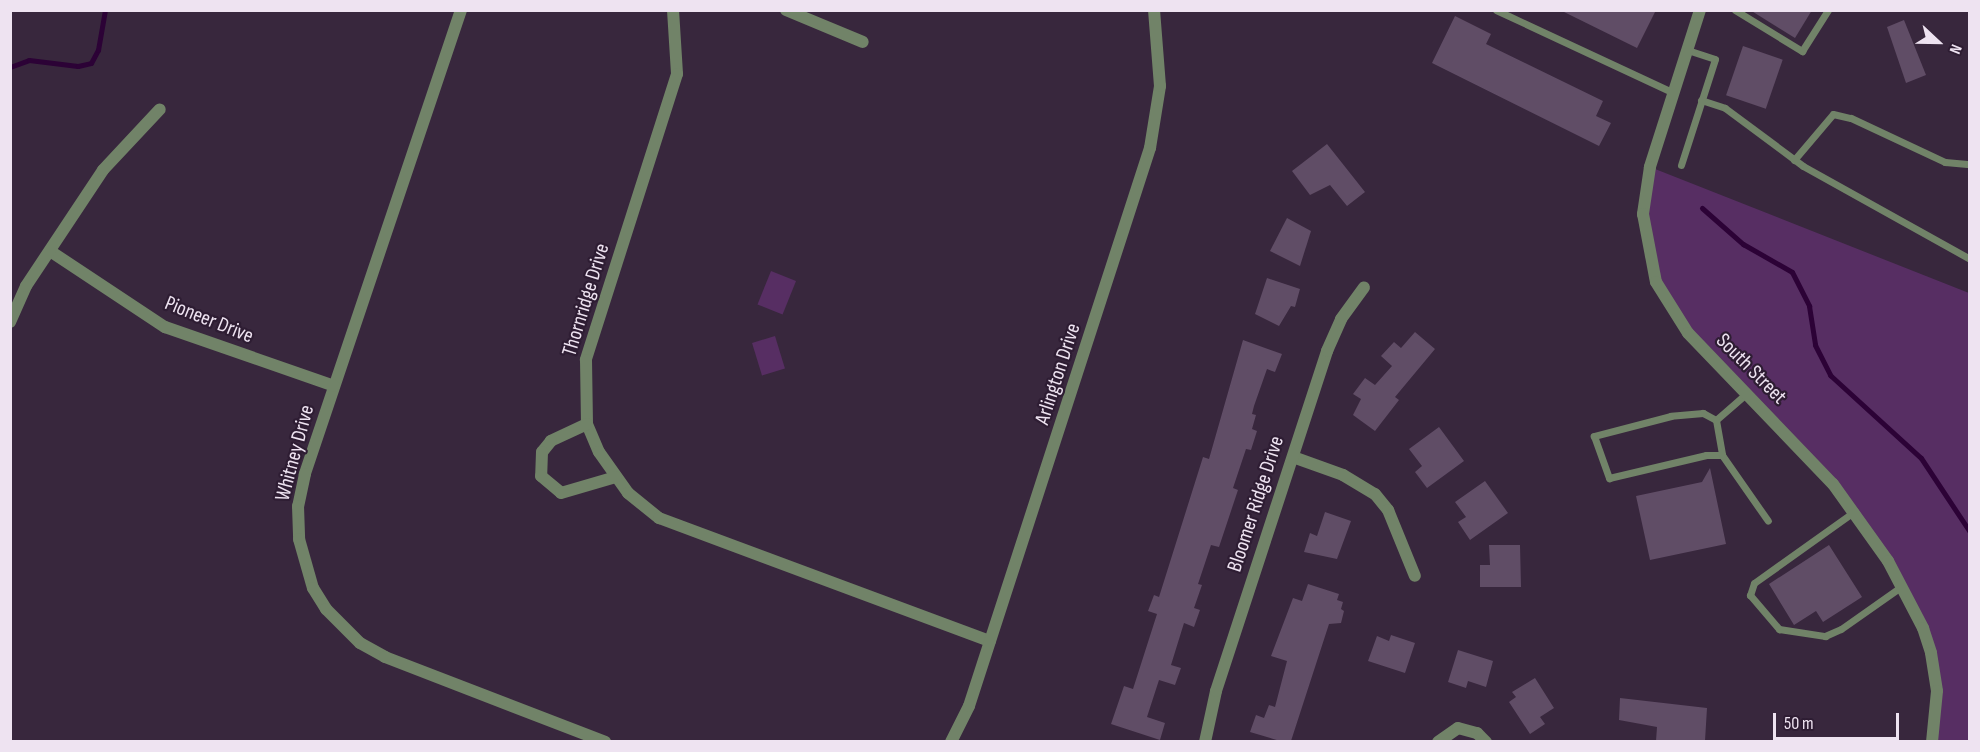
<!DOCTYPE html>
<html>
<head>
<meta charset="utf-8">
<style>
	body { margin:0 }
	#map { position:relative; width:1980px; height:752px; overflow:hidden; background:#38273d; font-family:"Sofia Sans Condensed",sans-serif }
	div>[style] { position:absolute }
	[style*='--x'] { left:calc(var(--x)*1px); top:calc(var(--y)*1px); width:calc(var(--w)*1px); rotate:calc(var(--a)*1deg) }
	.green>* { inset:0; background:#572e63; transform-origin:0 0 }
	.stream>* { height:5px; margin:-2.5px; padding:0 2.5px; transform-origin:2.5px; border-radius:2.5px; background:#2c0236 }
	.building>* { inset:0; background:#604d66; transform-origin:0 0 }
	.service>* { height:7px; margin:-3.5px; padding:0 3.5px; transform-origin:3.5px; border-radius:3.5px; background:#718368 }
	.minor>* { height:12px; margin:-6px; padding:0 6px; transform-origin:6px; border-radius:6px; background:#718368 }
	span { translate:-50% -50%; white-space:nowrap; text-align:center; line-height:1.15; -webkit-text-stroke:4.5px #2e1d33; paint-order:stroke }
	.street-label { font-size:21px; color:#eee3f1 }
	.frame { position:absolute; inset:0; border:12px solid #eee3f1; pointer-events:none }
	.north { position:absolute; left:1908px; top:12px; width:60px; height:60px; -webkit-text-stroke:4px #2e1d33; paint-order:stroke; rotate:112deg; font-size:16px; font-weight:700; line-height:24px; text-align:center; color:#eee3f1 }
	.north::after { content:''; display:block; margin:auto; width:21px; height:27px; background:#eee3f1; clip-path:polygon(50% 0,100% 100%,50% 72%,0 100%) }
	.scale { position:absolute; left:1773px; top:713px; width:126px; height:27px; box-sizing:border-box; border:3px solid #eee3f1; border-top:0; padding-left:8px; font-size:18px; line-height:21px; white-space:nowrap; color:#eee3f1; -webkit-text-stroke:4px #2e1d33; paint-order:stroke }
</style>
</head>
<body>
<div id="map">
	<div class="green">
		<i style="clip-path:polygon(1650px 167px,1969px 293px,1969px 741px,1932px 741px,1931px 653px,1863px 521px,1674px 316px,1646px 241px)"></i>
		<i style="left:771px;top:271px;width:27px;height:36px;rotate:22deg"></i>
		<i style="left:775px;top:336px;width:34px;height:24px;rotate:73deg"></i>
	</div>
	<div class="stream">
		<i style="--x:10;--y:67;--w:20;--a:-20"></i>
		<i style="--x:29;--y:60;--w:49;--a:7"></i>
		<i style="--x:78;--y:66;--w:13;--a:-13"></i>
		<i style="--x:91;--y:63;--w:15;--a:-62"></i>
		<i style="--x:98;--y:50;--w:41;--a:-80.1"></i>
		<i style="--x:1702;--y:208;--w:55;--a:41.3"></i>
		<i style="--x:1743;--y:244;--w:56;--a:29.7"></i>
		<i style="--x:1792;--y:272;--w:38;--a:63"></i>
		<i style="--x:1809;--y:306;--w:39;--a:81"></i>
		<i style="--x:1815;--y:345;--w:34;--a:63"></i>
		<i style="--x:1830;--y:375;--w:123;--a:42.4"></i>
		<i style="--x:1921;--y:458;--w:89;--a:56.5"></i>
	</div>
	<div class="building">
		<i style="clip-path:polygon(1560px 10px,1656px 10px,1637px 48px)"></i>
		<i style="clip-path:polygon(1750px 10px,1812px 10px,1795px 38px)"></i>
		<i style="clip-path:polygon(1455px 16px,1491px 34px,1486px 44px,1603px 101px,1596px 116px,1611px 123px,1599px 146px,1432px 63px)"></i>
		<i style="clip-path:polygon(1904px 20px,1926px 75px,1906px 83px,1887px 27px)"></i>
		<i style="left:1743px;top:46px;width:42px;height:52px;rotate:19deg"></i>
		<i style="clip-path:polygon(1327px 144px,1365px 192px,1347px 206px,1330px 185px,1310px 195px,1292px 171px)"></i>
		<i style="clip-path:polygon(1287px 218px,1311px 231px,1300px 266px,1270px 251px)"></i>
		<i style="clip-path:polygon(1267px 278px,1300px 289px,1295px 307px,1291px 306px,1279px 326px,1255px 314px)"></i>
		<i style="clip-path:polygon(1415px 332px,1435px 349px,1395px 397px,1399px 400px,1375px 431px,1353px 415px,1361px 399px,1353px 394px,1365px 378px,1375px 385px,1392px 366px,1381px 356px,1394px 342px,1401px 348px)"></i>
		<i style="clip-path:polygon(1243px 340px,1282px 354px,1275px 372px,1267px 369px,1254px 406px,1252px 414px,1256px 415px,1252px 429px,1257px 431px,1251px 450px,1246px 449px,1233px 488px,1238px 490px,1219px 547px,1211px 545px,1198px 584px,1202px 585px,1194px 608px,1200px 610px,1194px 627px,1184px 623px,1171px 665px,1181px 668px,1175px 685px,1159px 680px,1147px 717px,1165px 723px,1160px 740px,1111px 724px,1124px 686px,1133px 689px,1157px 614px,1148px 611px,1154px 595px,1159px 597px,1203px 457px,1209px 459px)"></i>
		<i style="clip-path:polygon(1439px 427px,1464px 461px,1427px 488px,1415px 472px,1422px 466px,1409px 449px)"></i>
		<i style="clip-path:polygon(1710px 468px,1726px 544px,1650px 560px,1636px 496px,1702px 482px)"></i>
		<i style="clip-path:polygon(1485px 481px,1508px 513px,1470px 540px,1458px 522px,1466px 517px,1455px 502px)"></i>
		<i style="clip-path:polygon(1325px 512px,1351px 521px,1337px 559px,1304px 552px,1310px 533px,1317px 536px)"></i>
		<i style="clip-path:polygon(1489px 545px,1520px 545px,1521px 587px,1480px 587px,1480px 565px,1490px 565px)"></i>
		<i style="clip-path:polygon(1829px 545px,1862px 597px,1823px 622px,1816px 611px,1794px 625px,1769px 584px)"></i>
		<i style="clip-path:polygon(1308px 584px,1339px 594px,1337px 600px,1343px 602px,1341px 609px,1344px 611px,1341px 623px,1329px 624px,1291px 741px,1280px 741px,1250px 732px,1256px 715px,1264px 718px,1269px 705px,1275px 707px,1287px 661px,1271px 656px,1293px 598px,1302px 601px)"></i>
		<i style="clip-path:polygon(1391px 635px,1415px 643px,1405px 673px,1368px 661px,1377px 636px,1389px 641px)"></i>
		<i style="clip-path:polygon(1458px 650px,1493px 661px,1486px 687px,1468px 681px,1466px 688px,1448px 682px)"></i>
		<i style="clip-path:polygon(1535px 678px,1554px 708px,1540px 717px,1545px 724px,1530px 734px,1509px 702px,1516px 697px,1512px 692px)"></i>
		<i style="clip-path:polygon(1620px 698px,1707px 708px,1705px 741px,1656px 741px,1657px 727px,1619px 720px)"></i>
	</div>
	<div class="service">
		<i style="--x:1496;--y:10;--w:194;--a:25"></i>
		<i style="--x:1735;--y:10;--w:79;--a:31.5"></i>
		<i style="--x:1802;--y:51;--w:49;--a:-57.6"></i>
		<i style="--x:1701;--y:100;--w:25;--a:18"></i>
		<i style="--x:1725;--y:108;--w:97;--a:36.6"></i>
		<i style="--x:1803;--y:166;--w:191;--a:29.1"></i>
		<i style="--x:1794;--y:160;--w:60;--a:-49.7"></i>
		<i style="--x:1833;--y:114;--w:18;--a:13"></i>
		<i style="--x:1851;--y:118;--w:104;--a:25.1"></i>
		<i style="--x:1945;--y:162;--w:25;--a:5"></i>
		<i style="--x:1681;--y:165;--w:111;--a:-72.2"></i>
		<i style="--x:1715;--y:59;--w:29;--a:-162"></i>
		<i style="--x:1747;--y:393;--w:41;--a:138.9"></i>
		<i style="--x:1716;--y:420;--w:15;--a:-152"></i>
		<i style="--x:1703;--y:413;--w:32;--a:175"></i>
		<i style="--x:1671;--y:416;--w:80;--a:165.4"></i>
		<i style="--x:1594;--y:436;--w:45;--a:70.3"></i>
		<i style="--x:1609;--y:478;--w:100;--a:-13.3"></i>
		<i style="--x:1706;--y:455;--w:16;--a:0"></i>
		<i style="--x:1722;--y:455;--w:80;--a:55.1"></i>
		<i style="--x:1716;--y:420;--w:36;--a:80"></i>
		<i style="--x:1855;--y:511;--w:124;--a:144.5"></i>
		<i style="--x:1754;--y:583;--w:13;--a:108"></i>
		<i style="--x:1750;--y:595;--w:45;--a:49.5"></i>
		<i style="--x:1779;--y:629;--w:47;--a:8.7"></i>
		<i style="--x:1825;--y:636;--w:17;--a:-24"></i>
		<i style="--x:1841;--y:629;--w:75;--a:-35.2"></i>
	</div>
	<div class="minor">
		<i style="--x:461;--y:10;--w:490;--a:108.6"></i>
		<i style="--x:305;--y:474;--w:33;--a:102"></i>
		<i style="--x:298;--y:506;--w:33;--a:88"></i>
		<i style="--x:299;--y:539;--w:51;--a:74.1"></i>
		<i style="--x:313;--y:588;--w:25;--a:58"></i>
		<i style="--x:326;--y:609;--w:48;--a:45"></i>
		<i style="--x:360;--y:643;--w:29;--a:29"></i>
		<i style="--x:385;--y:657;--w:236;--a:21.1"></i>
		<i style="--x:673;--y:10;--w:64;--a:86.4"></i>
		<i style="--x:677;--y:74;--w:300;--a:107.7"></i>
		<i style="--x:586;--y:360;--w:64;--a:89.1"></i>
		<i style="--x:587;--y:424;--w:30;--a:67"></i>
		<i style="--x:599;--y:452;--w:50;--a:54.7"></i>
		<i style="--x:628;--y:493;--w:40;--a:39"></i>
		<i style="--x:659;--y:518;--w:353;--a:20.4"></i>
		<i style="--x:786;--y:10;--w:83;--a:22.6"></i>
		<i style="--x:1700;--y:10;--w:165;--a:107.7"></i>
		<i style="--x:1650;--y:167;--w:48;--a:98.5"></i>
		<i style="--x:1643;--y:214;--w:69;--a:79.2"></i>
		<i style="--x:1656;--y:282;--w:60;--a:57.9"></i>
		<i style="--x:1688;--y:333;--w:209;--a:46.2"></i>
		<i style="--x:1833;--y:484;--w:95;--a:54.5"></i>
		<i style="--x:1888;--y:561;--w:76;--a:62.4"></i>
		<i style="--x:1923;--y:628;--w:26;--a:72"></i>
		<i style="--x:1931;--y:653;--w:38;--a:81"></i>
		<i style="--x:1937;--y:691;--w:51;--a:95.6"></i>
		<i style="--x:50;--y:251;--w:138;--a:33.5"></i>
		<i style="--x:165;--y:327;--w:179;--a:19.2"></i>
		<i style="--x:10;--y:322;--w:39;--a:-66"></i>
		<i style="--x:26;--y:286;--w:139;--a:-56.4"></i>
		<i style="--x:103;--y:170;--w:83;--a:-46.9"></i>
		<i style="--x:587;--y:424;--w:40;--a:155"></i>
		<i style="--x:551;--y:441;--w:14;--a:129"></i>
		<i style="--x:542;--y:452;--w:24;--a:92"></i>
		<i style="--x:541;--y:476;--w:26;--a:40"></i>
		<i style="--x:561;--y:493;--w:57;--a:-16.2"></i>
		<i style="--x:1293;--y:457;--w:53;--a:19.8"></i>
		<i style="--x:1343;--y:475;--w:37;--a:31"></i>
		<i style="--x:1375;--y:494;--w:21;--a:51"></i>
		<i style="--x:1388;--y:510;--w:71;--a:67.8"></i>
		<i style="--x:951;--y:742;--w:40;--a:-63.4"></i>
		<i style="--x:969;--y:706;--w:587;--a:-72.03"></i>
		<i style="--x:1150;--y:148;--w:63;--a:-80.8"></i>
		<i style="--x:1160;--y:86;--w:76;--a:-94.5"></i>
		<i style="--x:1205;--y:742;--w:52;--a:-77.8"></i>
		<i style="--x:1216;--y:691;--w:358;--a:-71.9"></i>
		<i style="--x:1327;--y:351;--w:35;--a:-66"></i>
		<i style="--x:1341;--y:319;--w:39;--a:-54"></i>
		<i style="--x:1438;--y:742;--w:24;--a:-35"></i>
		<i style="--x:1458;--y:728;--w:20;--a:15"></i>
		<i style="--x:1477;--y:733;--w:13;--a:45"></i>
	</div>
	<div class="street-label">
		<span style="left:586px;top:300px;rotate:-73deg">Thornridge Drive</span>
		<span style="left:209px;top:320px;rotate:22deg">Pioneer Drive</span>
		<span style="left:1751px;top:369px;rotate:45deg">South Street</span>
		<span style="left:1058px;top:374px;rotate:-72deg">Arlington Drive</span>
		<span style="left:295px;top:453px;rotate:-75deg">Whitney Drive</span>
		<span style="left:1256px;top:504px;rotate:-72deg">Bloomer Ridge Drive</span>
	</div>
	<div class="frame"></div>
	<div class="north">N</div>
	<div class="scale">50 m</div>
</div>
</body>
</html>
